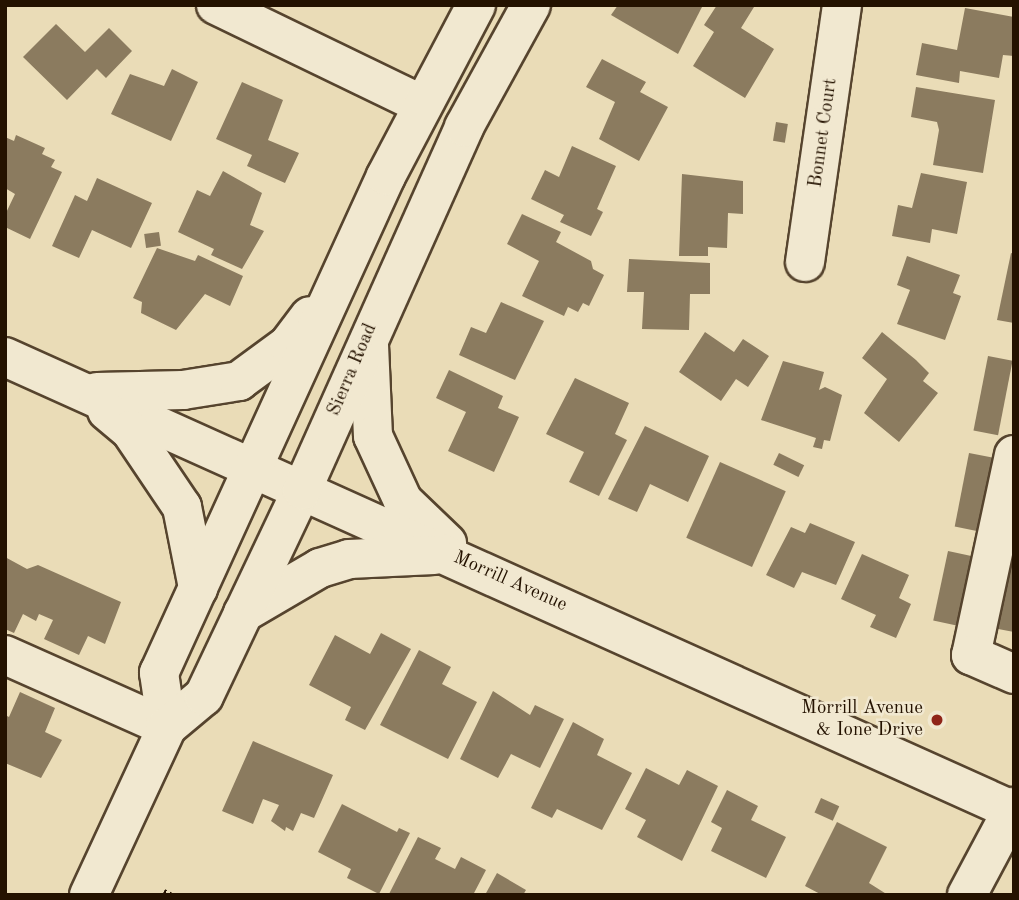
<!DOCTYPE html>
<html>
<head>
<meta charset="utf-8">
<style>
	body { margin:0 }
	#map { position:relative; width:1019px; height:900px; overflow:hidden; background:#eadcb7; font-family:"Old Standard TT",serif }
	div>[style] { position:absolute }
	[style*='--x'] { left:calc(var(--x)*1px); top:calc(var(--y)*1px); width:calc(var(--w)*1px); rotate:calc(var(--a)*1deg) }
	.building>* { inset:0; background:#8b7b5f; transform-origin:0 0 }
	.path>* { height:4.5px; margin-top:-2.25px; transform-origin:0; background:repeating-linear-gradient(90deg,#241200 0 2px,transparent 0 5.5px) }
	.roads { filter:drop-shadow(2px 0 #56442e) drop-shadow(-2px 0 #56442e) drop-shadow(0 2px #56442e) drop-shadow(0 -2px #56442e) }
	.minor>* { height:38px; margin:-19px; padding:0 19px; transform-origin:19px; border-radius:19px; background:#f1e8d0 }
	.dots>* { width:19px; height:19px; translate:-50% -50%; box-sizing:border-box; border:4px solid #f1e8d0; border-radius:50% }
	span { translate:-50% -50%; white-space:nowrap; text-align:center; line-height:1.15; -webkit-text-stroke:5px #f1e8d0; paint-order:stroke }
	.street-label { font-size:19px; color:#241200 }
	.poi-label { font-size:19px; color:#241200 }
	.right { translate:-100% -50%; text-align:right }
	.frame { position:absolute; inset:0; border:7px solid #241200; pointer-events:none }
</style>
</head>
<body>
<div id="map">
	<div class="building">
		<i style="clip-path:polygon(618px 5px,703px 5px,678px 54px,611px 15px)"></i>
		<i style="clip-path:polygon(717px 5px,754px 7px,741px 28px,774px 49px,745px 98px,693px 66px,714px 32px,704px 25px)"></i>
		<i style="clip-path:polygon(965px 8px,1014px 17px,1014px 56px,1003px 55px,999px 78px,960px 71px,959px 83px,916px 75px,922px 43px,957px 50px)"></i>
		<i style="clip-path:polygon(56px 24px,85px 52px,109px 28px,132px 51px,106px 78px,97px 69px,67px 100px,23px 57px)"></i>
		<i style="clip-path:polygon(602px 59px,646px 82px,640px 92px,668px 107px,639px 161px,599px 139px,615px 102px,586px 87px)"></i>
		<i style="clip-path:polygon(172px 69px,198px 82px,171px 141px,111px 114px,130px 74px,164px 86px)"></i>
		<i style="clip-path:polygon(242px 82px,283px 100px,268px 140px,299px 153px,285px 183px,247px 166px,252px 155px,216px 139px)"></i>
		<i style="clip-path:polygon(916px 87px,995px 100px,983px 173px,933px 165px,939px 130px,937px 122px,911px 117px)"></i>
		<i style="left:776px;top:122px;width:12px;height:19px;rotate:9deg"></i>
		<i style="clip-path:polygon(16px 135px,45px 148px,42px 154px,55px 160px,51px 167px,62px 172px,30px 239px,5px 227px,5px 215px,15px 194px,5px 188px,5px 137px,14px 141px)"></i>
		<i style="clip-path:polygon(572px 146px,616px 166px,597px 209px,603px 212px,591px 236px,560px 222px,564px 215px,531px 199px,545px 170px,559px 177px)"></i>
		<i style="clip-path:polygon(223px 171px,262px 193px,250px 225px,264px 231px,242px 269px,211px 255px,214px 249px,178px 232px,197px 190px,210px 196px)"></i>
		<i style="clip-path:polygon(921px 173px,967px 182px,957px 234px,932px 229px,930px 243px,892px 236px,898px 205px,912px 208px)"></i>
		<i style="clip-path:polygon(682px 174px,743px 181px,743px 214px,728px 213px,727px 248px,708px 247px,708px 256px,679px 256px)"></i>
		<i style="clip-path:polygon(97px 178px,152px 203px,131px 248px,92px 230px,79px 258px,52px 246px,75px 195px,87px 201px)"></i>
		<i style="clip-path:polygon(522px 214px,561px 232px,556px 242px,591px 261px,593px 269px,604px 275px,589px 306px,583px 303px,578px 312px,568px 307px,564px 316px,522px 296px,539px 261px,507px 244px)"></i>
		<i style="left:159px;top:232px;width:14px;height:15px;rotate:82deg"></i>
		<i style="clip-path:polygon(157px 248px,195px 261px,198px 255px,243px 276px,230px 306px,205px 294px,176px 330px,141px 313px,142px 302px,133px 298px)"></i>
		<i style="clip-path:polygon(1011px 253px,1014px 254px,1014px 323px,997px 320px)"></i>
		<i style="clip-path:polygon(907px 256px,960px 275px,953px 293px,961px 296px,945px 340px,897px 324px,910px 290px,897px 285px)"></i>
		<i style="clip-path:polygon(629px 259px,710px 263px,710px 294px,690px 294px,689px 330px,642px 329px,644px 292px,627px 292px)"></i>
		<i style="clip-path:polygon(501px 302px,544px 321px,515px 380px,459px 355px,471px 327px,486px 333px)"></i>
		<i style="clip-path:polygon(705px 332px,734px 352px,743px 339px,769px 356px,748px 387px,736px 379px,721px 401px,679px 372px)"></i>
		<i style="clip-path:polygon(882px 332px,916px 360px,929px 373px,923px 381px,938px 393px,899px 442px,864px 413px,887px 379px,862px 358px)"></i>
		<i style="left:988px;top:356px;width:25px;height:76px;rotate:11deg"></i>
		<i style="clip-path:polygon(783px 361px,824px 372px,819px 390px,825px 387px,842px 395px,830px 441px,824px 440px,822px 449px,813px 447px,816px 438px,761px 420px)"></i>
		<i style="clip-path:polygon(449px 370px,503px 396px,498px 408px,519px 417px,494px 472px,448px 451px,466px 412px,436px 398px)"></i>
		<i style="clip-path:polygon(575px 378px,629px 403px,615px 434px,627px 440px,599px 496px,569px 482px,584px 452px,546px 434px)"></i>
		<i style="clip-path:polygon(645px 426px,709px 456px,688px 502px,650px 484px,637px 512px,608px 499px)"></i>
		<i style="left:779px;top:453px;width:28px;height:13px;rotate:26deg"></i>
		<i style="left:969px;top:453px;width:25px;height:75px;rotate:11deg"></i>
		<i style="left:720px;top:462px;width:72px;height:83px;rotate:24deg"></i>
		<i style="clip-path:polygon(810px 523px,855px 542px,836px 585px,802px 572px,794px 588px,766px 575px,791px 527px,805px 533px)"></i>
		<i style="left:948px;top:551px;width:25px;height:71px;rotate:12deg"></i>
		<i style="clip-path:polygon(862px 554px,909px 575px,899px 598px,911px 604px,896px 638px,870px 627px,876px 615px,841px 599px)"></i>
		<i style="clip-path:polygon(1008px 554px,1014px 555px,1014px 632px,993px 628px)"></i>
		<i style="clip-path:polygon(5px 557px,27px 569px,38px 565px,121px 602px,105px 644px,88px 636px,79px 655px,44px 639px,53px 620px,39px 614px,36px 621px,23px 614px,14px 633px,5px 629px)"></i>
		<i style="clip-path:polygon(381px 633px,411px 649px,365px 730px,345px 720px,351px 707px,309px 685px,335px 635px,370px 654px)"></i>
		<i style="clip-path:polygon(419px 650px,451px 667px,442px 684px,477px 702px,448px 759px,380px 725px)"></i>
		<i style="clip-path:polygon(493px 691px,530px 715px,535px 705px,564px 719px,540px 768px,511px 754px,498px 778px,460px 759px)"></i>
		<i style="clip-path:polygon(20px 692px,55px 708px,45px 732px,62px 740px,41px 778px,5px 763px,5px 715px,9px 717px)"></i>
		<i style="clip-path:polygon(573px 722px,604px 739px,597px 755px,632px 773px,602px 830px,557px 809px,552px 818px,531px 808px)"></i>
		<i style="clip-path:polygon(253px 741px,333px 775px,314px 818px,301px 813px,293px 831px,286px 827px,285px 831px,271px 821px,279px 805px,263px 799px,253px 824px,222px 811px)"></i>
		<i style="clip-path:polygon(646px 768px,679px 785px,687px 770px,718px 786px,682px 861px,637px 837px,646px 820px,625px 809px)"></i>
		<i style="clip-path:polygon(727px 790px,758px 806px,751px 820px,786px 837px,766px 878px,711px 851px,722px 828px,711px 822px)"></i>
		<i style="left:821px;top:798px;width:20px;height:16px;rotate:24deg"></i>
		<i style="clip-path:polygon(342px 804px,397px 832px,399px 828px,410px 833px,379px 894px,347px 878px,351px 869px,318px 852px)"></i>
		<i style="clip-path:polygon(837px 822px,887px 847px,869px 883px,888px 895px,822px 895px,805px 886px)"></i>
		<i style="clip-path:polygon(418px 837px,441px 848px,435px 859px,455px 869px,461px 857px,486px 870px,473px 895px,389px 894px)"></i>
		<i style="clip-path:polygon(497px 873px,526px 890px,523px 895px,485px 895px)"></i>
	</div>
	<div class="path">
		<i style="--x:164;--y:891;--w:9;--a:27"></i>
	</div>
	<div class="roads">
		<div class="minor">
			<i style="--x:216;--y:5;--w:228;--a:25.8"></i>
			<i style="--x:805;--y:262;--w:260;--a:-81.8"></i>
			<i style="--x:369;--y:345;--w:91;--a:87.5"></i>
			<i style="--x:373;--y:436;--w:72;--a:65.2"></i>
			<i style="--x:403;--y:501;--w:61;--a:43.7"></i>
			<i style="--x:5;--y:357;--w:1106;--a:24.23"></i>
			<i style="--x:97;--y:392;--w:86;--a:-1.3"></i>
			<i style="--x:183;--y:390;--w:57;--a:-9.1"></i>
			<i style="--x:239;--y:381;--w:61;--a:-36.3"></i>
			<i style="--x:288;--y:345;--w:36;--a:-53"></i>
			<i style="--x:107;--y:411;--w:30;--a:40"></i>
			<i style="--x:130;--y:430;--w:93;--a:56"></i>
			<i style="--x:182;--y:507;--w:83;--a:78.8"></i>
			<i style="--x:1014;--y:455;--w:205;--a:102.1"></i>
			<i style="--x:971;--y:655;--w:47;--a:23.8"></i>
			<i style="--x:243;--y:613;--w:89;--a:-30.3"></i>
			<i style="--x:320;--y:568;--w:30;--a:-17"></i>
			<i style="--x:349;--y:559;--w:85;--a:-2.7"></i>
			<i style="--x:5;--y:655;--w:177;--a:24"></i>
			<i style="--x:167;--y:727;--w:55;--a:-98.4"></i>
			<i style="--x:159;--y:673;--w:546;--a:-65.45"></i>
			<i style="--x:386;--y:176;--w:193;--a:-62.2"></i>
			<i style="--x:89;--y:895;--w:185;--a:-65.1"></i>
			<i style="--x:167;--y:727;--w:48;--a:-40"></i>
			<i style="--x:204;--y:696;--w:228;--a:-64.6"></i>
			<i style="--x:302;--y:490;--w:398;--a:-65.9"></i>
			<i style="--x:464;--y:127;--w:139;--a:-61.2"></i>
			<i style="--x:967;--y:895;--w:100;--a:-61.9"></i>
		</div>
	</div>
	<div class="dots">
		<i style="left:937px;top:720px;background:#8f2418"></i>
	</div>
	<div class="street-label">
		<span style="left:824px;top:133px;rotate:-82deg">Bonnet Court</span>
		<span style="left:353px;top:370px;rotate:-67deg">Sierra Road</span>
		<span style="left:510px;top:582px;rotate:24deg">Morrill Avenue</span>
	</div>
	<div class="poi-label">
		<span class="right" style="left:923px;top:720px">Morrill Avenue<br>&amp; Ione Drive</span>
	</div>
	<div class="frame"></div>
</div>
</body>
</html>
